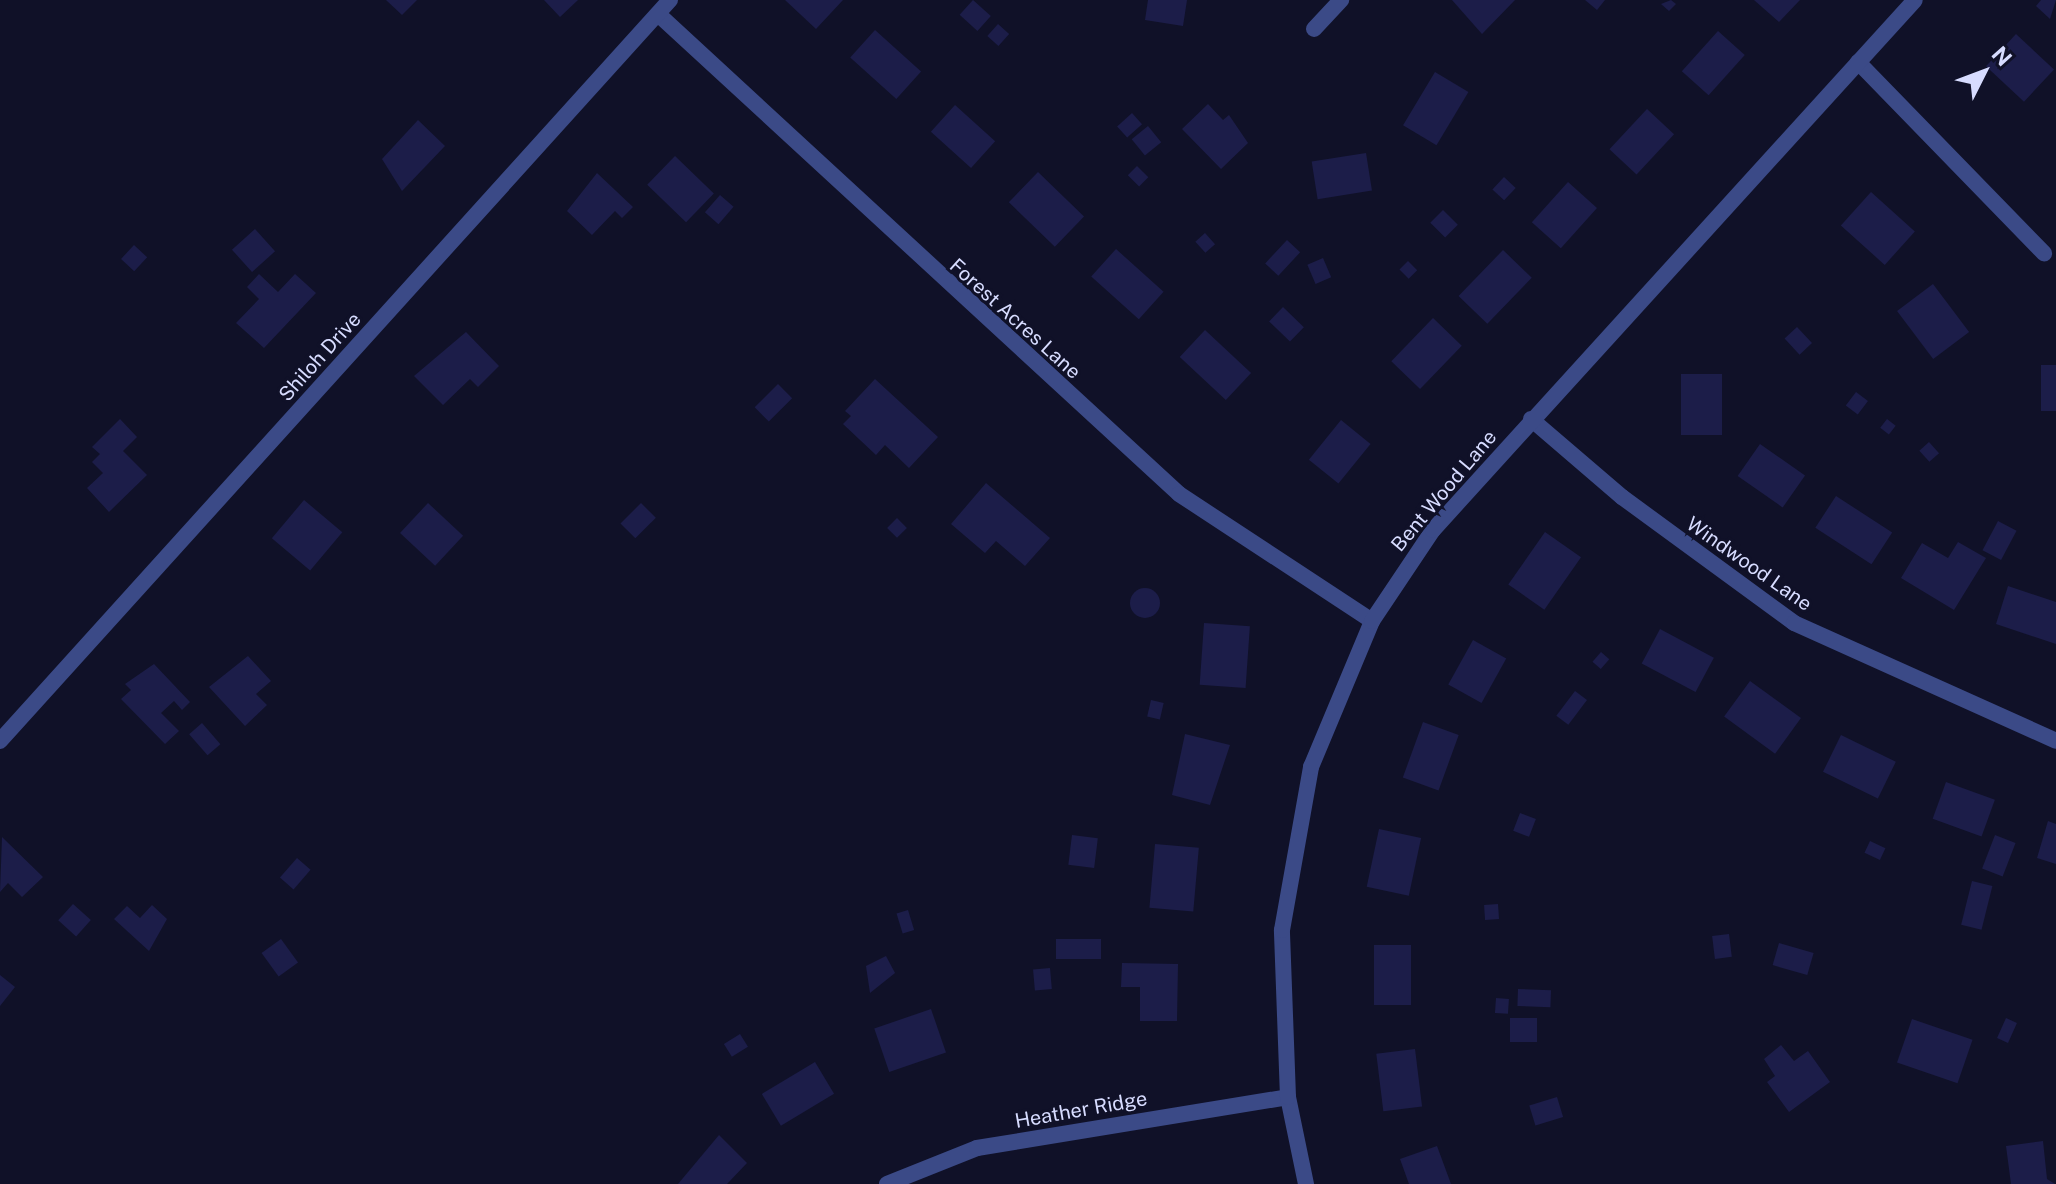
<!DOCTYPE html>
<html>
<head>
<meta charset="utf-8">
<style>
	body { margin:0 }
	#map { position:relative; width:2056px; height:1184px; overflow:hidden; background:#101128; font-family:"Public Sans",sans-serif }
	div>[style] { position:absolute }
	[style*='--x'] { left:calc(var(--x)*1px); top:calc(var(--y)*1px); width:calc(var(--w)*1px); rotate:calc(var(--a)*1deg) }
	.building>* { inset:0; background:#1c1d49; transform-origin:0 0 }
	.round { border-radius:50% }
	.street>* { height:16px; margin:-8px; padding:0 8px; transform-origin:8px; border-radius:8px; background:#3b4a87 }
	span { translate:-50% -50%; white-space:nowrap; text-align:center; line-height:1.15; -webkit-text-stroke:6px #101128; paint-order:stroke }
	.street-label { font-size:20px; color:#d7dcff }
	.north { position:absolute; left:1944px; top:32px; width:80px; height:80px; -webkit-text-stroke:6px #101128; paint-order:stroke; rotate:48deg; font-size:22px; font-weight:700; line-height:32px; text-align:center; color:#d7dcff }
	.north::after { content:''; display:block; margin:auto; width:28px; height:36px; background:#d7dcff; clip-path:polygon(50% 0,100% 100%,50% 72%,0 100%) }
</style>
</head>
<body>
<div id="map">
	<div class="building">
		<i style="clip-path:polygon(386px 0,417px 0,402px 15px)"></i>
		<i style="clip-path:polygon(544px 0,578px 0,560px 17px)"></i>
		<i style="clip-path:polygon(785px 0,843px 0,816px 29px)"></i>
		<i style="left:973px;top:0;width:24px;height:20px;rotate:42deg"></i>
		<i style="clip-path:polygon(1148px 0,1187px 0,1183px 26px,1145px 20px)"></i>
		<i style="clip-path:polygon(1452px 0,1515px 0,1482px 34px)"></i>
		<i style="clip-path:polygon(1585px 0,1605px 0,1597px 10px)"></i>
		<i style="clip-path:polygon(1671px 0,1676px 4px,1669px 11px,1661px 4px)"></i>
		<i style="clip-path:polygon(1754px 0,1800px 0,1779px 22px)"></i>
		<i style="clip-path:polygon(2041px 0,2056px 0,2050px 19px,2036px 6px)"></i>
		<i style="left:998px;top:24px;width:15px;height:16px;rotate:42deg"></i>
		<i style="left:875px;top:30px;width:62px;height:37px;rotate:42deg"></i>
		<i style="left:1718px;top:31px;width:36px;height:54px;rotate:42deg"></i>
		<i style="left:2016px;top:34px;width:52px;height:44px;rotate:43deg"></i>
		<i style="left:1435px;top:72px;width:39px;height:62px;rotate:31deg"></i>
		<i style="clip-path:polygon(1208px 104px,1223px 120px,1229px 115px,1248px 143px,1221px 169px,1182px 129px)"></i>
		<i style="left:955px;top:105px;width:54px;height:36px;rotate:42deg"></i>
		<i style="left:1647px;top:109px;width:37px;height:55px;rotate:43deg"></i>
		<i style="left:1132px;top:113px;width:15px;height:20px;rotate:48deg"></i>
		<i style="clip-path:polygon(418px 120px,445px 146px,402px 191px,382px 159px)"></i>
		<i style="left:1148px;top:126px;width:21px;height:21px;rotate:51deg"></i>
		<i style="left:1366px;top:153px;width:38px;height:55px;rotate:81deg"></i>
		<i style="left:675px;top:156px;width:54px;height:40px;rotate:44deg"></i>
		<i style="left:1137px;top:166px;width:16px;height:13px;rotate:45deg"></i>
		<i style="left:1038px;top:172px;width:64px;height:42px;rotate:44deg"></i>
		<i style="clip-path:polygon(597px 173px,633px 207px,622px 218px,615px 211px,592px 235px,567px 211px)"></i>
		<i style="left:1504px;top:177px;width:16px;height:17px;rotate:43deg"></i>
		<i style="left:1568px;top:182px;width:39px;height:54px;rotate:42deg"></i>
		<i style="left:1871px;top:192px;width:59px;height:45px;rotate:42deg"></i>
		<i style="left:720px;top:195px;width:18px;height:23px;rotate:41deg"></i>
		<i style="left:1443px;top:210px;width:21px;height:18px;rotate:45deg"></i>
		<i style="left:255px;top:229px;width:30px;height:31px;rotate:48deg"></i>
		<i style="left:1205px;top:233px;width:15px;height:13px;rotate:48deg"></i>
		<i style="left:1287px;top:240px;width:18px;height:32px;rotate:43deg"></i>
		<i style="left:134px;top:245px;width:18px;height:19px;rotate:43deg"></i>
		<i style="left:1116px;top:249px;width:64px;height:37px;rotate:42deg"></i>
		<i style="left:1503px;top:250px;width:40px;height:64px;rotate:44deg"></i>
		<i style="left:1323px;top:258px;width:21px;height:17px;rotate:67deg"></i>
		<i style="left:1408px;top:261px;width:13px;height:12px;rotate:45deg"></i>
		<i style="clip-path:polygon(259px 274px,278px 292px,295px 274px,316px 293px,264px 348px,236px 323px,259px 299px,247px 287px)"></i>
		<i style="left:1933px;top:284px;width:60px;height:45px;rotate:53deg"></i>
		<i style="left:1283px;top:307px;width:29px;height:20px;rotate:44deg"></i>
		<i style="left:1433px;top:318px;width:40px;height:60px;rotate:44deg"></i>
		<i style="left:1797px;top:327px;width:22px;height:17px;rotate:47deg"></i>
		<i style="left:1205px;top:330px;width:63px;height:37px;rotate:43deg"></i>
		<i style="clip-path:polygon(466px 332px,499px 366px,478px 387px,470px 379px,443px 405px,414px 376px)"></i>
		<i style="left:2056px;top:365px;width:46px;height:15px;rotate:90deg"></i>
		<i style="left:1681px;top:374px;width:41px;height:61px"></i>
		<i style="clip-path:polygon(875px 379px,938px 437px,909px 468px,885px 445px,876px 455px,843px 424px,851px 416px,845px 411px)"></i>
		<i style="left:778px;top:384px;width:20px;height:33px;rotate:45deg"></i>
		<i style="left:1856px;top:392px;width:15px;height:17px;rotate:37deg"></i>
		<i style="clip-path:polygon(120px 419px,137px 437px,123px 451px,147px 475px,109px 512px,87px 488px,103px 473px,92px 462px,100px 454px,92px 447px)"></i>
		<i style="left:1887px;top:419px;width:11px;height:11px;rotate:38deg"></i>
		<i style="left:1341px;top:420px;width:38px;height:51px;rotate:39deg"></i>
		<i style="left:1929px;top:442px;width:15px;height:13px;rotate:48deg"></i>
		<i style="left:1760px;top:444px;width:55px;height:39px;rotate:35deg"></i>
		<i style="clip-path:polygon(986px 483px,1050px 538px,1025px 566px,996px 541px,985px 553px,951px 524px)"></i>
		<i style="left:1836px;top:496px;width:67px;height:38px;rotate:33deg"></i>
		<i style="left:304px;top:500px;width:50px;height:50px;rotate:40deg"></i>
		<i style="left:428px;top:503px;width:48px;height:41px;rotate:43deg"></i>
		<i style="left:641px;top:503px;width:21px;height:29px;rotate:45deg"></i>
		<i style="left:897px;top:518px;width:14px;height:14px;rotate:45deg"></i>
		<i style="left:1998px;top:521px;width:21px;height:33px;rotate:28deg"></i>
		<i style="left:1545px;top:532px;width:44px;height:64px;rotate:35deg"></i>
		<i style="clip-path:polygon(1958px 542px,1986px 558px,1954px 610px,1901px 578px,1922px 543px,1948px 558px)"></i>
		<i style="clip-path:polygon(2008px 586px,2056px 602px,2056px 644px,1996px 624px)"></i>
		<i class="round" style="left:1130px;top:588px;width:30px;height:30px"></i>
		<i style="left:1204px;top:623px;width:46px;height:62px;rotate:4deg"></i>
		<i style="left:1660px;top:629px;width:61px;height:39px;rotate:28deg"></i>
		<i style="left:1473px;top:640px;width:38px;height:51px;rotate:29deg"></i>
		<i style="left:1601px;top:652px;width:11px;height:13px;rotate:41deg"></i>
		<i style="clip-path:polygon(248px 656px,271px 681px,256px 694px,267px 705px,245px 726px,209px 687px)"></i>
		<i style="clip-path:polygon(154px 664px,190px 702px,182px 710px,174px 701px,161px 713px,179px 731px,165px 744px,121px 699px,131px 690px,125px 684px)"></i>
		<i style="left:1750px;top:681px;width:63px;height:44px;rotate:36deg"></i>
		<i style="left:1575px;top:691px;width:15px;height:31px;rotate:37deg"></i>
		<i style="left:1151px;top:700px;width:13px;height:17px;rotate:13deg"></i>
		<i style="left:1423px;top:722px;width:38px;height:59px;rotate:20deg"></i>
		<i style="left:202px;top:723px;width:28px;height:17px;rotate:49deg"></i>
		<i style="clip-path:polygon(1185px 734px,1230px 745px,1210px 805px,1172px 795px)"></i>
		<i style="left:1841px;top:735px;width:61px;height:41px;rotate:26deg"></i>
		<i style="left:1946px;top:782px;width:52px;height:39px;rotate:20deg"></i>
		<i style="left:1520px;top:813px;width:17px;height:19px;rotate:21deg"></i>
		<i style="clip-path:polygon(2048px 821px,2056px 824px,2056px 864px,2037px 858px)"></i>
		<i style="left:1379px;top:829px;width:43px;height:59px;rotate:12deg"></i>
		<i style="left:1072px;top:835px;width:26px;height:30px;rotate:7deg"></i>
		<i style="left:1995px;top:835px;width:22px;height:36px;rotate:21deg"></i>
		<i style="clip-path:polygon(2px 837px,43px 877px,22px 897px,8px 883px,0 892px)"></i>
		<i style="left:1870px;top:841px;width:17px;height:13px;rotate:25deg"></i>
		<i style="left:1155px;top:844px;width:44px;height:64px;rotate:5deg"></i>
		<i style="left:297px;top:858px;width:18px;height:26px;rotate:41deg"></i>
		<i style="left:1972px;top:881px;width:21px;height:45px;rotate:14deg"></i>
		<i style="left:73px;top:904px;width:24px;height:22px;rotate:42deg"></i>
		<i style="left:1498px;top:904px;width:15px;height:14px;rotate:86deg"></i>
		<i style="clip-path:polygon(152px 905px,167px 919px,149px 951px,114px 919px,127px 906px,140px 918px)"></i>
		<i style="left:908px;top:910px;width:21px;height:12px;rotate:73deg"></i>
		<i style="left:1729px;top:934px;width:23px;height:17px;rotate:83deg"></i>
		<i style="left:281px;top:939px;width:29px;height:24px;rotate:54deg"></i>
		<i style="left:1056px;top:939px;width:45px;height:20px"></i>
		<i style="left:1779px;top:943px;width:36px;height:23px;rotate:16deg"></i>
		<i style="left:1374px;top:945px;width:37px;height:60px"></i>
		<i style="clip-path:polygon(886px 956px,895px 973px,870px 993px,866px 966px)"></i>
		<i style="clip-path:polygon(1122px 963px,1178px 964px,1177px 1021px,1140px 1021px,1140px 987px,1121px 987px)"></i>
		<i style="left:1050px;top:968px;width:21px;height:17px;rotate:85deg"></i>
		<i style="clip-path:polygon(0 975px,15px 987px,0 1006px)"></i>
		<i style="left:1518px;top:989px;width:33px;height:17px;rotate:2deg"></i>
		<i style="left:1496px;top:998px;width:13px;height:15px;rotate:4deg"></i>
		<i style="left:931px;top:1009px;width:46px;height:60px;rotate:71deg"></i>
		<i style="left:1510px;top:1018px;width:27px;height:24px"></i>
		<i style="left:2006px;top:1018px;width:12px;height:22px;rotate:24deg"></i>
		<i style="left:1912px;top:1019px;width:64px;height:46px;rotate:19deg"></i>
		<i style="left:740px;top:1034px;width:15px;height:19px;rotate:58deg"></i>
		<i style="clip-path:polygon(1781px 1045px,1794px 1061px,1808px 1051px,1830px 1082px,1789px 1112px,1767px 1082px,1775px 1076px,1764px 1059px)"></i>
		<i style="left:1415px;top:1049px;width:58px;height:39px;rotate:83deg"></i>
		<i style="left:815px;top:1062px;width:37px;height:62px;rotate:59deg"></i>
		<i style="left:1557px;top:1097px;width:21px;height:29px;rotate:73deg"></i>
		<i style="clip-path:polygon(719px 1135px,747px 1163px,727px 1184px,678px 1184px)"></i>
		<i style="clip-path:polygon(2043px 1141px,2047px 1179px,2055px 1184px,2011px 1184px,2006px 1146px)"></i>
		<i style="clip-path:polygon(1437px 1146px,1451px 1184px,1409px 1184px,1400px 1159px)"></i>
	</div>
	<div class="street">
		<i style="--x:658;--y:14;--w:708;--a:42.65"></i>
		<i style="--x:1179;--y:494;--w:231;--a:33.3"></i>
		<i style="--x:1314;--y:29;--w:40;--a:-47"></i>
		<i style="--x:1858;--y:62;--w:267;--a:45.8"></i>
		<i style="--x:1531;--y:419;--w:120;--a:40.6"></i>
		<i style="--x:1622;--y:497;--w:213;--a:36.2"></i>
		<i style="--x:1794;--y:623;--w:287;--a:24.2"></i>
		<i style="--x:0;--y:741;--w:999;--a:-47.88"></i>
		<i style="--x:887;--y:1184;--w:97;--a:-21.8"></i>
		<i style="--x:977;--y:1148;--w:315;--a:-9.3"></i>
		<i style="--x:1306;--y:1184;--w:89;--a:-101.7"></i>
		<i style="--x:1288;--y:1097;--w:167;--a:-92.1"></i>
		<i style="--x:1282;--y:930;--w:166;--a:-79.9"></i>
		<i style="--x:1311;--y:767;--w:158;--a:-67.3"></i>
		<i style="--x:1372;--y:621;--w:110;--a:-56.2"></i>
		<i style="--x:1433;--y:530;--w:716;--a:-47.72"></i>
	</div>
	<div class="street-label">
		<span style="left:1015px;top:319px;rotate:42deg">Forest Acres Lane</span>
		<span style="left:320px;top:357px;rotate:-48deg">Shiloh Drive</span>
		<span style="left:1444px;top:491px;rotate:-50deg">Bent Wood Lane</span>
		<span style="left:1749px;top:564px;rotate:35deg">Windwood Lane</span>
		<span style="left:1081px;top:1110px;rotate:-10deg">Heather Ridge</span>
	</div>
	<div class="north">N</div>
</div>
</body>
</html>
